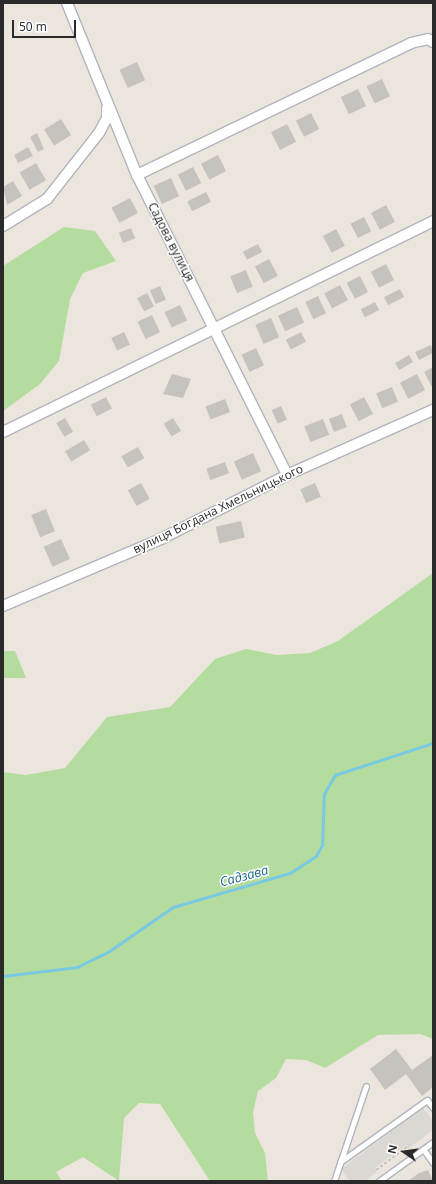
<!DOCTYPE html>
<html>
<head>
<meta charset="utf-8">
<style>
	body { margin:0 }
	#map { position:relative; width:436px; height:1184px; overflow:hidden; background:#ebe5dd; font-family:"Open Sans",sans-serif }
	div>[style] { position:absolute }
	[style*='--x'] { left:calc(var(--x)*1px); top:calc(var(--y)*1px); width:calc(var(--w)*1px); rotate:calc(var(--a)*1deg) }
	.green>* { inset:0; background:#b5dc9f }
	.plaza>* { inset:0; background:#dbd8d4 }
	.stream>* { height:2.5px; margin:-1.25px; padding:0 1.25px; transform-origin:1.25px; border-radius:1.25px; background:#7ac9e3 }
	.building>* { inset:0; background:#c6c2bd; transform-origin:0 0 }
	.path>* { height:1.5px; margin-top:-0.75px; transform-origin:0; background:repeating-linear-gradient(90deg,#c3c3c3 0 3px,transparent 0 5px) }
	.roads { filter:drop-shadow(1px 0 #b1b4bc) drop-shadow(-1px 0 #b1b4bc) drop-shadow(0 1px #b1b4bc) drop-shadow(0 -1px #b1b4bc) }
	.service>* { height:5px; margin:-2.5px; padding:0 2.5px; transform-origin:2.5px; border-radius:2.5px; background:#fff }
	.minor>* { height:10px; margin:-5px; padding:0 5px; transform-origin:5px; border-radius:5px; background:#fff }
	span { translate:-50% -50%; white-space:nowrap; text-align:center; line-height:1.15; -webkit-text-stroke:3px #fff; paint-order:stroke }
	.street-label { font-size:12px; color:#2a2a2a }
	.water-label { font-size:13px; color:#1a688e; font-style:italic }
	.frame { position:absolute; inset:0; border:4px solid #2a2a2a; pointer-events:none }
	.north { position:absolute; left:384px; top:1132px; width:40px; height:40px; -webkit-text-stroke:3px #fff; paint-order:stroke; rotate:283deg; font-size:11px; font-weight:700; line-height:16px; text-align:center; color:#2a2a2a }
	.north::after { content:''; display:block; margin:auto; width:14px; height:18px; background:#2a2a2a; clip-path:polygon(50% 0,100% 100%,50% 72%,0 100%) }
	.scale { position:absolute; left:12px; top:20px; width:64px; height:18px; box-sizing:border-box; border:2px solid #2a2a2a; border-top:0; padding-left:5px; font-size:12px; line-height:14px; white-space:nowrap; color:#2a2a2a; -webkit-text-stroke:3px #fff; paint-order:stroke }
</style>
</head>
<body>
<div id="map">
	<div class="green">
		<i style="clip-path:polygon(64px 227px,95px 231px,116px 261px,83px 273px,70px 299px,59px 361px,40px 384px,3px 411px,3px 266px)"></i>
		<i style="clip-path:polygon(433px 573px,433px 1039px,420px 1034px,378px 1035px,325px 1068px,306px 1060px,286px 1059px,276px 1078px,258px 1091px,253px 1112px,255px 1133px,265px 1153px,268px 1181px,210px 1181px,160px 1104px,139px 1103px,124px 1118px,119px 1181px,83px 1157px,56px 1172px,62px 1181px,3px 1181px,3px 772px,26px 775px,65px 768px,107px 717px,170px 707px,215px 659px,246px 649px,277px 655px,310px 653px,338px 641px)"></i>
		<i style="clip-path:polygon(3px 651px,15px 651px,26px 678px,3px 678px)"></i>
	</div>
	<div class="plaza">
		<i style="clip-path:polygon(423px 1108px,433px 1121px,433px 1130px,408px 1149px,406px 1145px,375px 1168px,377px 1172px,365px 1181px,350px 1181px,341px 1169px)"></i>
	</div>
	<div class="stream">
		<i style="--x:3;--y:976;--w:75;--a:-6.9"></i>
		<i style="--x:77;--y:967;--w:34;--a:-26"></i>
		<i style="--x:108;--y:952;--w:79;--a:-34.7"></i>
		<i style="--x:173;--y:907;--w:122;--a:-16.2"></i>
		<i style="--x:290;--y:873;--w:31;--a:-33"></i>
		<i style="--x:316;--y:856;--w:13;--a:-61"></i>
		<i style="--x:322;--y:845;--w:51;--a:-87.8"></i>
		<i style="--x:324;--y:794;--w:22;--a:-60"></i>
		<i style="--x:335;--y:775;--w:103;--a:-18.1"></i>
	</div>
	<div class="building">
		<i style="left:137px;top:62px;width:20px;height:19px;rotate:66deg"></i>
		<i style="left:382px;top:79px;width:19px;height:17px;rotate:65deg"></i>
		<i style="left:358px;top:89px;width:19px;height:19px;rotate:65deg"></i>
		<i style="left:311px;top:113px;width:18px;height:17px;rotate:63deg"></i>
		<i style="left:61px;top:119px;width:19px;height:20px;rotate:58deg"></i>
		<i style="left:287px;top:124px;width:20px;height:18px;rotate:63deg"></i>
		<i style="clip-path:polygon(37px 133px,44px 149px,38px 152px,30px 137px)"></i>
		<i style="clip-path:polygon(28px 147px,33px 156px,18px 163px,14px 155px)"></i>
		<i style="left:218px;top:155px;width:18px;height:19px;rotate:63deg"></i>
		<i style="left:36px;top:163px;width:20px;height:19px;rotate:60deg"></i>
		<i style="left:193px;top:167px;width:18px;height:17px;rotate:63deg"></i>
		<i style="left:171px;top:178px;width:20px;height:19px;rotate:66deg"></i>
		<i style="clip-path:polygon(13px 181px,22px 196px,7px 205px,3px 187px)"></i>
		<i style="left:206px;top:192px;width:11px;height:21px;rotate:63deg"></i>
		<i style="left:130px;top:198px;width:17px;height:21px;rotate:62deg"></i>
		<i style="left:386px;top:205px;width:19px;height:17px;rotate:62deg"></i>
		<i style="left:364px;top:217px;width:16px;height:15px;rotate:63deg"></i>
		<i style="left:131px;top:228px;width:11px;height:13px;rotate:68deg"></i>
		<i style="left:336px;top:229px;width:19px;height:15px;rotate:62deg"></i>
		<i style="left:258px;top:244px;width:9px;height:17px;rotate:63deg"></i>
		<i style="left:269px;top:259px;width:19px;height:16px;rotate:62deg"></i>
		<i style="left:386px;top:264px;width:18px;height:17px;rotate:63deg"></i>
		<i style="left:246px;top:270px;width:18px;height:17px;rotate:68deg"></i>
		<i style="left:360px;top:276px;width:18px;height:15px;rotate:63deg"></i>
		<i style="left:340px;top:285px;width:17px;height:18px;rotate:62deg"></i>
		<i style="left:160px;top:286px;width:15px;height:11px;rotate:67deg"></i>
		<i style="left:400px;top:289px;width:9px;height:18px;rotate:63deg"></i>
		<i style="left:147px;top:293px;width:15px;height:11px;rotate:62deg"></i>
		<i style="left:318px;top:296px;width:19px;height:14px;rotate:65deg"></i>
		<i style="left:375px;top:302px;width:9px;height:16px;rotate:63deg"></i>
		<i style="left:180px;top:305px;width:17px;height:17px;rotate:65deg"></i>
		<i style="left:297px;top:307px;width:17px;height:21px;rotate:65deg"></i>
		<i style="left:152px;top:315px;width:19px;height:16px;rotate:65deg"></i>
		<i style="left:271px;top:318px;width:21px;height:17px;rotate:67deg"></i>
		<i style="left:124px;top:332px;width:14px;height:14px;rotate:65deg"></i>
		<i style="left:301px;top:332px;width:11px;height:17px;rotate:63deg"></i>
		<i style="clip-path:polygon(431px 345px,433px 353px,419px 360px,415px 352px)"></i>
		<i style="left:256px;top:348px;width:19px;height:16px;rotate:65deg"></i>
		<i style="left:409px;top:355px;width:8px;height:16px;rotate:60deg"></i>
		<i style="clip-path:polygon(433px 367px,433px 389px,424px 372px)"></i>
		<i style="clip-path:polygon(172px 374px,191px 379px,183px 398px,163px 394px)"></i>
		<i style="left:417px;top:374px;width:18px;height:19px;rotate:63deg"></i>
		<i style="left:392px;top:387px;width:16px;height:17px;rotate:68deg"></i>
		<i style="left:106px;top:397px;width:13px;height:17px;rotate:63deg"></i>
		<i style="left:364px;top:397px;width:19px;height:16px;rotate:62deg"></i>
		<i style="left:225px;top:399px;width:14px;height:21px;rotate:69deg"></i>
		<i style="left:281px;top:406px;width:15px;height:10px;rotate:67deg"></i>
		<i style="left:342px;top:414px;width:14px;height:14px;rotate:69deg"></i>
		<i style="left:65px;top:418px;width:16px;height:10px;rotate:60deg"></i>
		<i style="left:173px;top:418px;width:15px;height:11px;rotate:58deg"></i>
		<i style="left:323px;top:419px;width:17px;height:20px;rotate:69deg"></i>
		<i style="left:84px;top:440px;width:12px;height:22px;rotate:59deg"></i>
		<i style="left:138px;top:447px;width:13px;height:19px;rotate:61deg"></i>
		<i style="left:253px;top:453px;width:20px;height:21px;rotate:66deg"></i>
		<i style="left:225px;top:462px;width:12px;height:20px;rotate:70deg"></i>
		<i style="left:141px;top:483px;width:18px;height:15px;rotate:61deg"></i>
		<i style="left:315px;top:483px;width:15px;height:16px;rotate:67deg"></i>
		<i style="left:46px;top:509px;width:24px;height:16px;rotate:68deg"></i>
		<i style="left:241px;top:521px;width:17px;height:26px;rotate:77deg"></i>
		<i style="left:61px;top:539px;width:22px;height:19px;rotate:66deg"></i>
		<i style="clip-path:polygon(396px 1049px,412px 1070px,433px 1055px,433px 1087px,422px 1096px,406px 1074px,385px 1090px,370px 1069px)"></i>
		<i style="clip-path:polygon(428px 1170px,433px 1181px,408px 1181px,419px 1173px)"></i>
	</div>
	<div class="path">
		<i style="--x:376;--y:1170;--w:39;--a:-37"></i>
	</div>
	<div class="roads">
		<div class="service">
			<i style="--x:423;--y:1149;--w:17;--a:54"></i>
			<i style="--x:340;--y:1162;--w:107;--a:-35.5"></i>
			<i style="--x:427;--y:1100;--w:10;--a:53"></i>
			<i style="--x:334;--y:1181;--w:100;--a:-71.4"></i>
			<i style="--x:379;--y:1181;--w:67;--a:-35.8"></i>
		</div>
		<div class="minor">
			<i style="--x:67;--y:3;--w:186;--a:67.9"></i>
			<i style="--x:137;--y:175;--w:335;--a:63.4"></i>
			<i style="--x:137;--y:175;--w:304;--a:-25.7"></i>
			<i style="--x:411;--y:43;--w:17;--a:-13"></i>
			<i style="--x:428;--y:39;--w:6;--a:31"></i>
			<i style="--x:3;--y:226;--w:52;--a:-31.5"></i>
			<i style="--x:47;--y:199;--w:84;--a:-51.8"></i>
			<i style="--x:99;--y:133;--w:17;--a:-62"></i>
			<i style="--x:107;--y:118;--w:10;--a:-90"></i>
			<i style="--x:3;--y:432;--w:479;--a:-26.1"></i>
			<i style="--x:3;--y:606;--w:174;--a:-23"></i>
			<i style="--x:163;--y:538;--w:139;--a:-26.9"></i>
			<i style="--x:287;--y:475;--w:160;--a:-24"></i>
		</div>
	</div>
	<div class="street-label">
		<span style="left:171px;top:242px;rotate:63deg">Садова вулиця</span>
		<span style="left:218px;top:509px;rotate:-26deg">вулиця Богдана Хмельницького</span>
	</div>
	<div class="water-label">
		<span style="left:244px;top:876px;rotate:-15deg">Садзава</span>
	</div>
	<div class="frame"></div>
	<div class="north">N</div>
	<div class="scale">50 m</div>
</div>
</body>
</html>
